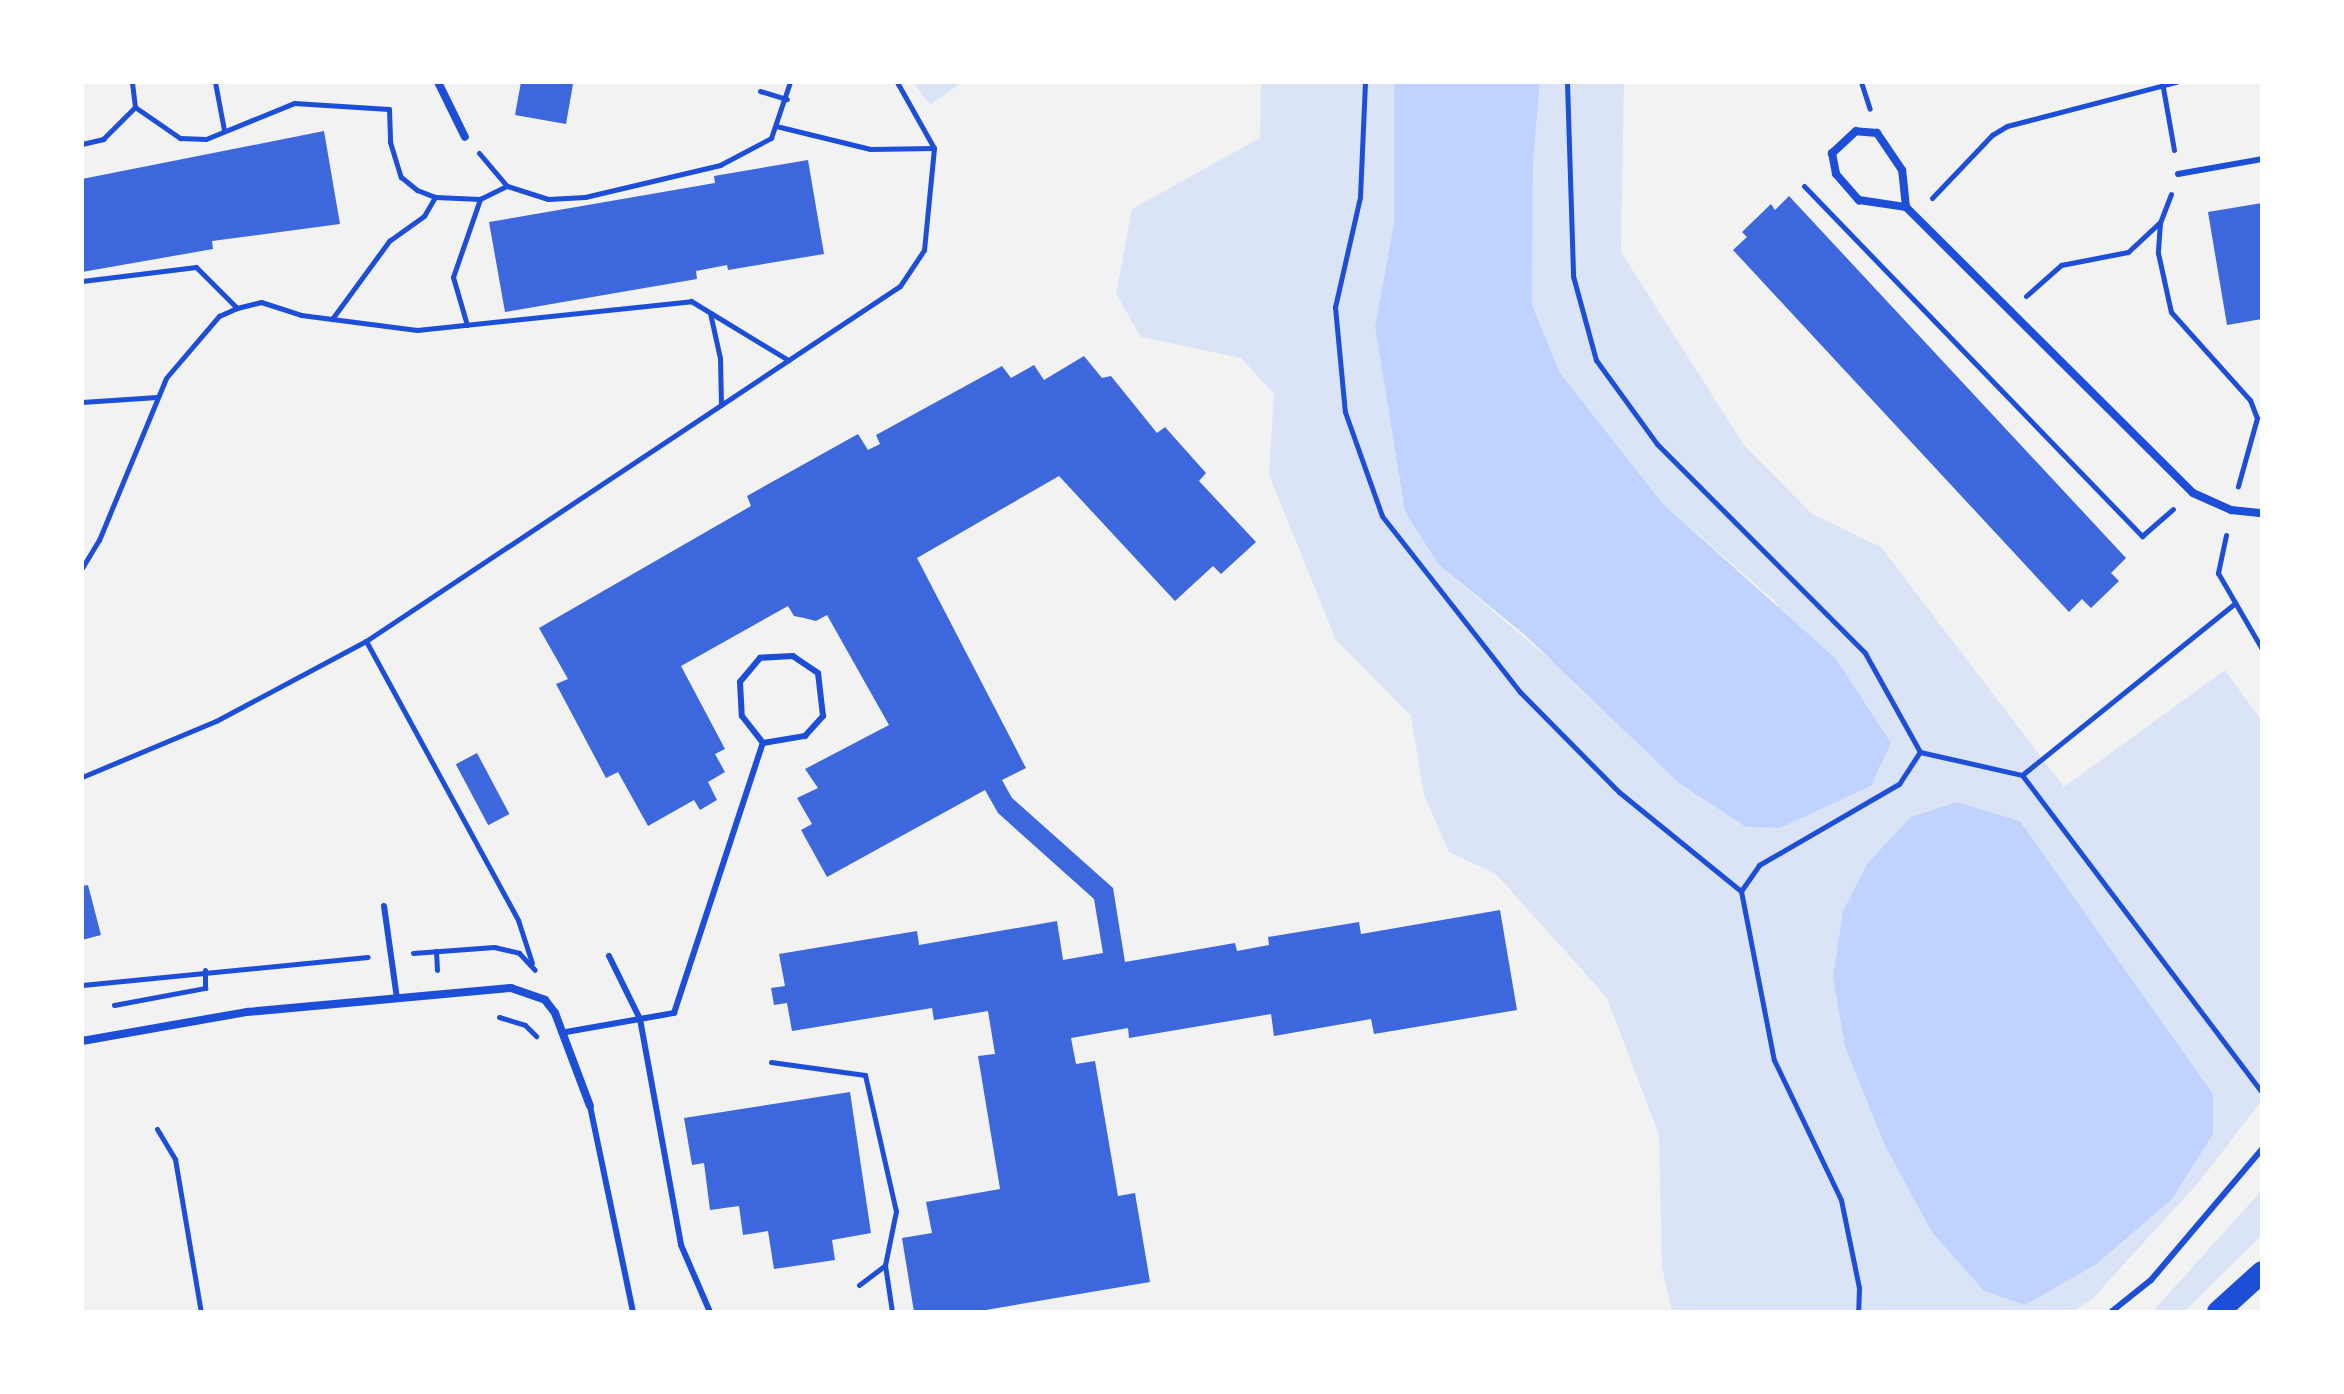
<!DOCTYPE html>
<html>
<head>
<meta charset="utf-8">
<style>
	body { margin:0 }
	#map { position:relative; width:2344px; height:1394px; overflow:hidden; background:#f2f2f2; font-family:Roboto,sans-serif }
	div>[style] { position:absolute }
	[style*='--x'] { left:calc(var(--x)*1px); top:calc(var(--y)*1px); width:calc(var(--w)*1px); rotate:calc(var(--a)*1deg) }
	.green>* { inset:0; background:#dbe4f7 }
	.water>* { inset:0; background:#bfd3fe }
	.building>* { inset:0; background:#3d67dc; transform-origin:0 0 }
	.path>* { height:5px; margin:-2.5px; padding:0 2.5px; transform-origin:2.5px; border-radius:2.5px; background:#1d4ed8 }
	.service>* { height:6px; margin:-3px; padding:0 3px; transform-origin:3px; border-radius:3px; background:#1d4ed8 }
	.minor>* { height:8px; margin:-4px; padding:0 4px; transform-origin:4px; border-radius:4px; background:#1d4ed8 }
	.trunk>* { height:22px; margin:-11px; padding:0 11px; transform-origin:11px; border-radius:11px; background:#1d4ed8 }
	span { translate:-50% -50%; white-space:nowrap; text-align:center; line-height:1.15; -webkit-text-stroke:7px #fff; paint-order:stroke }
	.frame { position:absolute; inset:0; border:84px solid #fff; pointer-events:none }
</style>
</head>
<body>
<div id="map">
	<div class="green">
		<i style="clip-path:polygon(913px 82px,963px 82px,930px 105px)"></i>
		<i style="clip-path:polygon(evenodd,1261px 82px,1394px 82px,1394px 223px,1375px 327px,1405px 512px,1439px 565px,1746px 827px,1780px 828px,1871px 786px,1775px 601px,1663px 504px,1560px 373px,1532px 305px,1533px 163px,1540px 82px,1624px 82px,1621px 252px,1744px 445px,1812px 514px,1881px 547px,2064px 787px,2225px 670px,2262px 721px,2262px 1100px,2199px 1182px,2092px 1299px,2073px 1312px,1672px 1312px,1662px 1267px,1659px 1135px,1607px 998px,1496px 874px,1449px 852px,1424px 795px,1411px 716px,1336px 640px,1269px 475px,1274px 394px,1241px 358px,1141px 337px,1116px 294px,1132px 209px,1260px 138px,1261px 82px,1957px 802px,2020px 821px,2213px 1094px,2213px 1133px,1932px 1232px,1885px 1146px,1845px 1047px,1833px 978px,1957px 802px)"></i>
		<i style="clip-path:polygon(2262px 1190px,2262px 1235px,2184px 1312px,2152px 1312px)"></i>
	</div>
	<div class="water">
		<i style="clip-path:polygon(1394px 82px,1540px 82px,1533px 163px,1532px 305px,1560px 373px,1663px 504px,1836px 659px,1891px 743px,1871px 786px,1780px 828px,1746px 827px,1679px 783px,1525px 635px,1439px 565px,1405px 512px,1375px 327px,1394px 223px)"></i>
		<i style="clip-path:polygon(1957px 802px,2020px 821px,2213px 1094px,2213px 1134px,2172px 1199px,2095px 1265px,2025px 1305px,1984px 1291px,1932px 1232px,1885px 1146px,1845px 1047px,1833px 978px,1843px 911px,1868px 863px,1911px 817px)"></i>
	</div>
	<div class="building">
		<i style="clip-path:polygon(521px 82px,573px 84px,566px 124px,515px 115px)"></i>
		<i style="clip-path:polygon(324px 131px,340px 224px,212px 241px,213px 249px,82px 272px,82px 179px)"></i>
		<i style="clip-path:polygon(808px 160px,824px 254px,728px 270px,727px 265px,696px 271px,697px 279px,505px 312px,489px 222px,715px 183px,714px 176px)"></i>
		<i style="clip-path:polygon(1789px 196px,2126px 558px,2111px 573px,2119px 581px,2091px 608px,2082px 599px,2069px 612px,1733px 250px,1747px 237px,1742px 232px,1771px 204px,1775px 210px)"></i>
		<i style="clip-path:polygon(2262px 203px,2262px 319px,2227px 325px,2208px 212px)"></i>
		<i style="clip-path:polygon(1084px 356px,1102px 378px,1111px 376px,1157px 433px,1165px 427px,1206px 473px,1199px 481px,1256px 542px,1221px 574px,1213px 566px,1175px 601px,1059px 476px,917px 558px,1026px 768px,1002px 780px,1012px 798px,1113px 888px,1125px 962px,1235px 943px,1237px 951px,1269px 945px,1268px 937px,1359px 922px,1361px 934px,1500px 910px,1517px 1010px,1374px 1034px,1371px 1019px,1274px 1036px,1271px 1014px,1129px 1038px,1128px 1028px,1071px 1038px,1076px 1064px,1095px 1061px,1118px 1196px,1135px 1193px,1150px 1282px,974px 1312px,914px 1312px,902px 1238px,932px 1233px,926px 1202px,1000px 1189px,978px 1056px,995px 1054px,988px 1011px,934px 1020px,932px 1008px,792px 1031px,787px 1003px,774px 1005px,771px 988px,785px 986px,779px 954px,917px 931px,919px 945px,1057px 921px,1063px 960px,1103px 953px,1094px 899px,998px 813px,985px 790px,827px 877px,801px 830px,812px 824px,797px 798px,818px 788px,805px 769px,889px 725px,827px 615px,816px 621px,804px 618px,794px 616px,788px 606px,681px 666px,725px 749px,715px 754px,725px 772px,708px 782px,717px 800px,700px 810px,694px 800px,648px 826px,618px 772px,606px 778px,556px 684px,568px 679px,539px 628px,751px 506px,747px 496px,858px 434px,868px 450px,880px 444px,876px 435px,1002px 366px,1011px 378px,1034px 365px,1044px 380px)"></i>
		<i style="left:477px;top:753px;width:69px;height:24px;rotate:62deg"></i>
		<i style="clip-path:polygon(88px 885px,101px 935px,82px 940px,82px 886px)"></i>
		<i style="clip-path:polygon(850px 1092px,871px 1233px,832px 1240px,835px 1260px,774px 1269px,768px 1231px,743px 1235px,739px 1206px,710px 1210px,704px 1163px,692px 1165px,684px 1118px)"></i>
	</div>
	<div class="path">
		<i style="--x:215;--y:82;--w:49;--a:79.4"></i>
		<i style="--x:1365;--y:82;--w:115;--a:92.5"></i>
		<i style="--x:1360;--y:197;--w:113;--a:102.8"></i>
		<i style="--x:1335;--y:307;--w:105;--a:84.6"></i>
		<i style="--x:1345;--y:412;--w:110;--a:70.4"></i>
		<i style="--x:1382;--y:516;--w:224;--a:51.9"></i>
		<i style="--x:1520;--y:692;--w:141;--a:45.3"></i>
		<i style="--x:1619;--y:792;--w:157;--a:39.1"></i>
		<i style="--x:1741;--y:891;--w:32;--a:-55"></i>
		<i style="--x:1759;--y:865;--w:162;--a:-30.1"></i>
		<i style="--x:1899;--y:784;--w:38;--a:-57"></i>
		<i style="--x:1920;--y:752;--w:105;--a:12.7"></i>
		<i style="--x:2022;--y:775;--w:274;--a:-38.9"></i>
		<i style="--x:1567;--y:82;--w:194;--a:88.2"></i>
		<i style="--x:1573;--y:276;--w:87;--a:74.7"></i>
		<i style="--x:1596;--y:360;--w:104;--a:54"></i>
		<i style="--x:1657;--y:444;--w:295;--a:45.1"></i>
		<i style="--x:1865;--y:653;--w:113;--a:60.9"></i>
		<i style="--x:1861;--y:82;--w:28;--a:72"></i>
		<i style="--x:2162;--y:82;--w:69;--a:80"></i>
		<i style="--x:760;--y:91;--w:28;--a:17"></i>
		<i style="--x:135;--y:107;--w:55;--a:34.6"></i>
		<i style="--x:180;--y:138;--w:26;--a:2"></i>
		<i style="--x:206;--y:139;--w:95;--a:-22.2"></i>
		<i style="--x:294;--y:103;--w:95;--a:3.6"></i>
		<i style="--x:389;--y:109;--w:33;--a:88"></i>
		<i style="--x:390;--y:142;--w:37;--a:73"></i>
		<i style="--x:401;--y:177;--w:21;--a:39"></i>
		<i style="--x:417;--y:190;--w:19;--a:21"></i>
		<i style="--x:435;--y:197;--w:45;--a:2.5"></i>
		<i style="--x:480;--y:199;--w:30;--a:-26"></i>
		<i style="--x:507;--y:186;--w:43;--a:17.6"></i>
		<i style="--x:548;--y:199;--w:37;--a:-3"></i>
		<i style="--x:585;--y:197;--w:139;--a:-13.3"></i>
		<i style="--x:720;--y:165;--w:58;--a:-27.9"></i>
		<i style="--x:771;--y:138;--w:59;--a:-71.3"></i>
		<i style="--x:776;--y:126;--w:97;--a:13.7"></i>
		<i style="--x:870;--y:149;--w:64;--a:-0.9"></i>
		<i style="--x:82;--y:144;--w:22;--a:-13"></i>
		<i style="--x:103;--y:139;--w:45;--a:-45"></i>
		<i style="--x:135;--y:107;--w:25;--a:-97"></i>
		<i style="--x:479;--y:153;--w:43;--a:49.7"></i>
		<i style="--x:1804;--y:186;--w:487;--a:46"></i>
		<i style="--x:2142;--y:536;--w:41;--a:-41.1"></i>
		<i style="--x:2171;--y:194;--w:30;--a:111"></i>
		<i style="--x:2160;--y:222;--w:31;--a:94"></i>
		<i style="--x:2158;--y:253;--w:60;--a:77.6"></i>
		<i style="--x:2171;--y:312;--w:118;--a:48.1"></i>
		<i style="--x:2250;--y:400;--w:19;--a:69"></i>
		<i style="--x:2257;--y:418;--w:71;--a:105.6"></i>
		<i style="--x:1932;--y:198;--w:87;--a:-46.4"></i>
		<i style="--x:1992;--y:135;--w:17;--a:-31"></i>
		<i style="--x:2007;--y:126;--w:175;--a:-14.6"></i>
		<i style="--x:82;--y:281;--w:115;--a:-7"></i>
		<i style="--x:196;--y:267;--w:58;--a:45"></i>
		<i style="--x:2026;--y:296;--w:47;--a:-41.5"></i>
		<i style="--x:2061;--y:265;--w:68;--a:-11"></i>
		<i style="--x:2128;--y:252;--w:42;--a:-43.1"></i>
		<i style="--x:710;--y:313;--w:46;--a:77.5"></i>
		<i style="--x:720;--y:358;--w:47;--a:88.8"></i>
		<i style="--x:332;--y:319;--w:97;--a:-53.8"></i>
		<i style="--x:389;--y:241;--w:43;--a:-35.5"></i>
		<i style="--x:424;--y:216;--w:22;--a:-60"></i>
		<i style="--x:467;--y:325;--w:50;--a:-106.3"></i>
		<i style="--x:453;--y:277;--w:83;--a:-70.9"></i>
		<i style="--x:82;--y:402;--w:75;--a:-3.8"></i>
		<i style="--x:2226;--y:535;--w:39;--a:102"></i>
		<i style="--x:2218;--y:573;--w:88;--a:59.9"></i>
		<i style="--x:82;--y:568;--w:33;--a:-59"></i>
		<i style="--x:99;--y:540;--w:175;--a:-67.5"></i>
		<i style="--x:166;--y:378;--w:82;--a:-49.5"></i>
		<i style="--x:219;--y:316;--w:20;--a:-24"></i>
		<i style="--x:237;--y:308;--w:25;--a:-14"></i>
		<i style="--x:261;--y:302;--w:42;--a:18"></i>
		<i style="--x:301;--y:315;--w:117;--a:7.4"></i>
		<i style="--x:417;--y:330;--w:276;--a:-6"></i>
		<i style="--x:691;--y:301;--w:114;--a:31.3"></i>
		<i style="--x:366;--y:641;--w:318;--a:61.4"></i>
		<i style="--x:518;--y:920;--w:45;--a:72"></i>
		<i style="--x:2022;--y:775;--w:398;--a:52.9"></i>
		<i style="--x:82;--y:777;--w:145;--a:-22.7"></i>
		<i style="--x:216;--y:721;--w:170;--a:-28.1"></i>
		<i style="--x:366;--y:641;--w:641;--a:-33.62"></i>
		<i style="--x:900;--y:286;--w:43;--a:-56.3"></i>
		<i style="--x:924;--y:250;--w:102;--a:-84.4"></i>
		<i style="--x:934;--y:148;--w:76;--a:-119.3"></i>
		<i style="--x:1741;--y:891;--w:172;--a:79"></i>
		<i style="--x:1774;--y:1060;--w:155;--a:64.4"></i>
		<i style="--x:1841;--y:1200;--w:90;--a:78.4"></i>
		<i style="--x:1859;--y:1288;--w:24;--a:92"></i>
		<i style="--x:436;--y:951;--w:19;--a:87"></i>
		<i style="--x:413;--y:953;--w:81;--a:-4.2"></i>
		<i style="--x:494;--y:947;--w:26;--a:13"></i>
		<i style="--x:519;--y:953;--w:23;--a:47"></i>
		<i style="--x:82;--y:985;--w:287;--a:-5.6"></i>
		<i style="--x:114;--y:1005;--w:93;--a:-10.6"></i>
		<i style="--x:205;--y:988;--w:18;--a:-90"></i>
		<i style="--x:499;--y:1017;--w:27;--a:17"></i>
		<i style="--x:525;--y:1025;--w:16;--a:45"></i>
		<i style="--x:771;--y:1062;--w:95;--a:7.9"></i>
		<i style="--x:865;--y:1075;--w:139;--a:77.2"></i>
		<i style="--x:896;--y:1211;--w:55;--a:101.5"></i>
		<i style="--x:885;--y:1265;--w:48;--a:81.5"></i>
		<i style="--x:157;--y:1129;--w:35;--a:59"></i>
		<i style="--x:175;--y:1159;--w:155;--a:80.4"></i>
		<i style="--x:859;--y:1285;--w:31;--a:-37"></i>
	</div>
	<div class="service">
		<i style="--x:2178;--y:174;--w:85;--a:-10.1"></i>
		<i style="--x:384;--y:906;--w:94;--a:82"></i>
		<i style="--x:609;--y:956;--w:70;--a:63.8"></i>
		<i style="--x:640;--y:1019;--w:230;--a:79.7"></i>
		<i style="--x:681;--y:1245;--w:73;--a:66.6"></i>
		<i style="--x:566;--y:1032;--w:110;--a:-10"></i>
		<i style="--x:674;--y:1013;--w:284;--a:-71.8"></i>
		<i style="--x:763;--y:743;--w:43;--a:-9.5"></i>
		<i style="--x:805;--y:736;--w:27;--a:-48"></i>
		<i style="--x:823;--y:716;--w:43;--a:-96.6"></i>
		<i style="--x:818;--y:673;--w:30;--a:-146"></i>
		<i style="--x:793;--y:656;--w:33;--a:177"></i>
		<i style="--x:760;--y:658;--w:31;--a:130"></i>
		<i style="--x:740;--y:682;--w:34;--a:87"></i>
		<i style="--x:742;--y:716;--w:34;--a:52"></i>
		<i style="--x:590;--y:1106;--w:210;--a:78.2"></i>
		<i style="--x:2111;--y:1312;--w:51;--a:-38.7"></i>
		<i style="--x:2151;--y:1280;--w:172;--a:-49.7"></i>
	</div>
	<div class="minor">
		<i style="--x:438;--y:82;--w:61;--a:63.9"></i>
		<i style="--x:1906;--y:207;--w:37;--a:-96"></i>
		<i style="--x:1902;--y:170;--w:45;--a:-124"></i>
		<i style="--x:1877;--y:133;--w:21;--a:-175"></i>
		<i style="--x:1856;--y:131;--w:33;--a:137"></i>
		<i style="--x:1832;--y:153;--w:21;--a:79"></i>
		<i style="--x:1836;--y:174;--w:35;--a:49"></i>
		<i style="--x:1859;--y:200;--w:48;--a:8.5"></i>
		<i style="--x:1906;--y:207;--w:405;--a:44.9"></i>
		<i style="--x:2193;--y:493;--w:42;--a:24.1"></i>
		<i style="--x:2231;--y:510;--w:31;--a:6"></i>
		<i style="--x:82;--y:1041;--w:168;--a:-10"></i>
		<i style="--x:247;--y:1012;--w:265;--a:-5.2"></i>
		<i style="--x:511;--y:988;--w:36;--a:19"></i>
		<i style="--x:545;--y:1000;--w:16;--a:52"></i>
		<i style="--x:555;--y:1013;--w:99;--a:69.4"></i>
	</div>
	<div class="trunk">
		<i style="--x:2218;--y:1312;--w:59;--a:-42.3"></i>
	</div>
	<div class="frame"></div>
</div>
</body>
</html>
